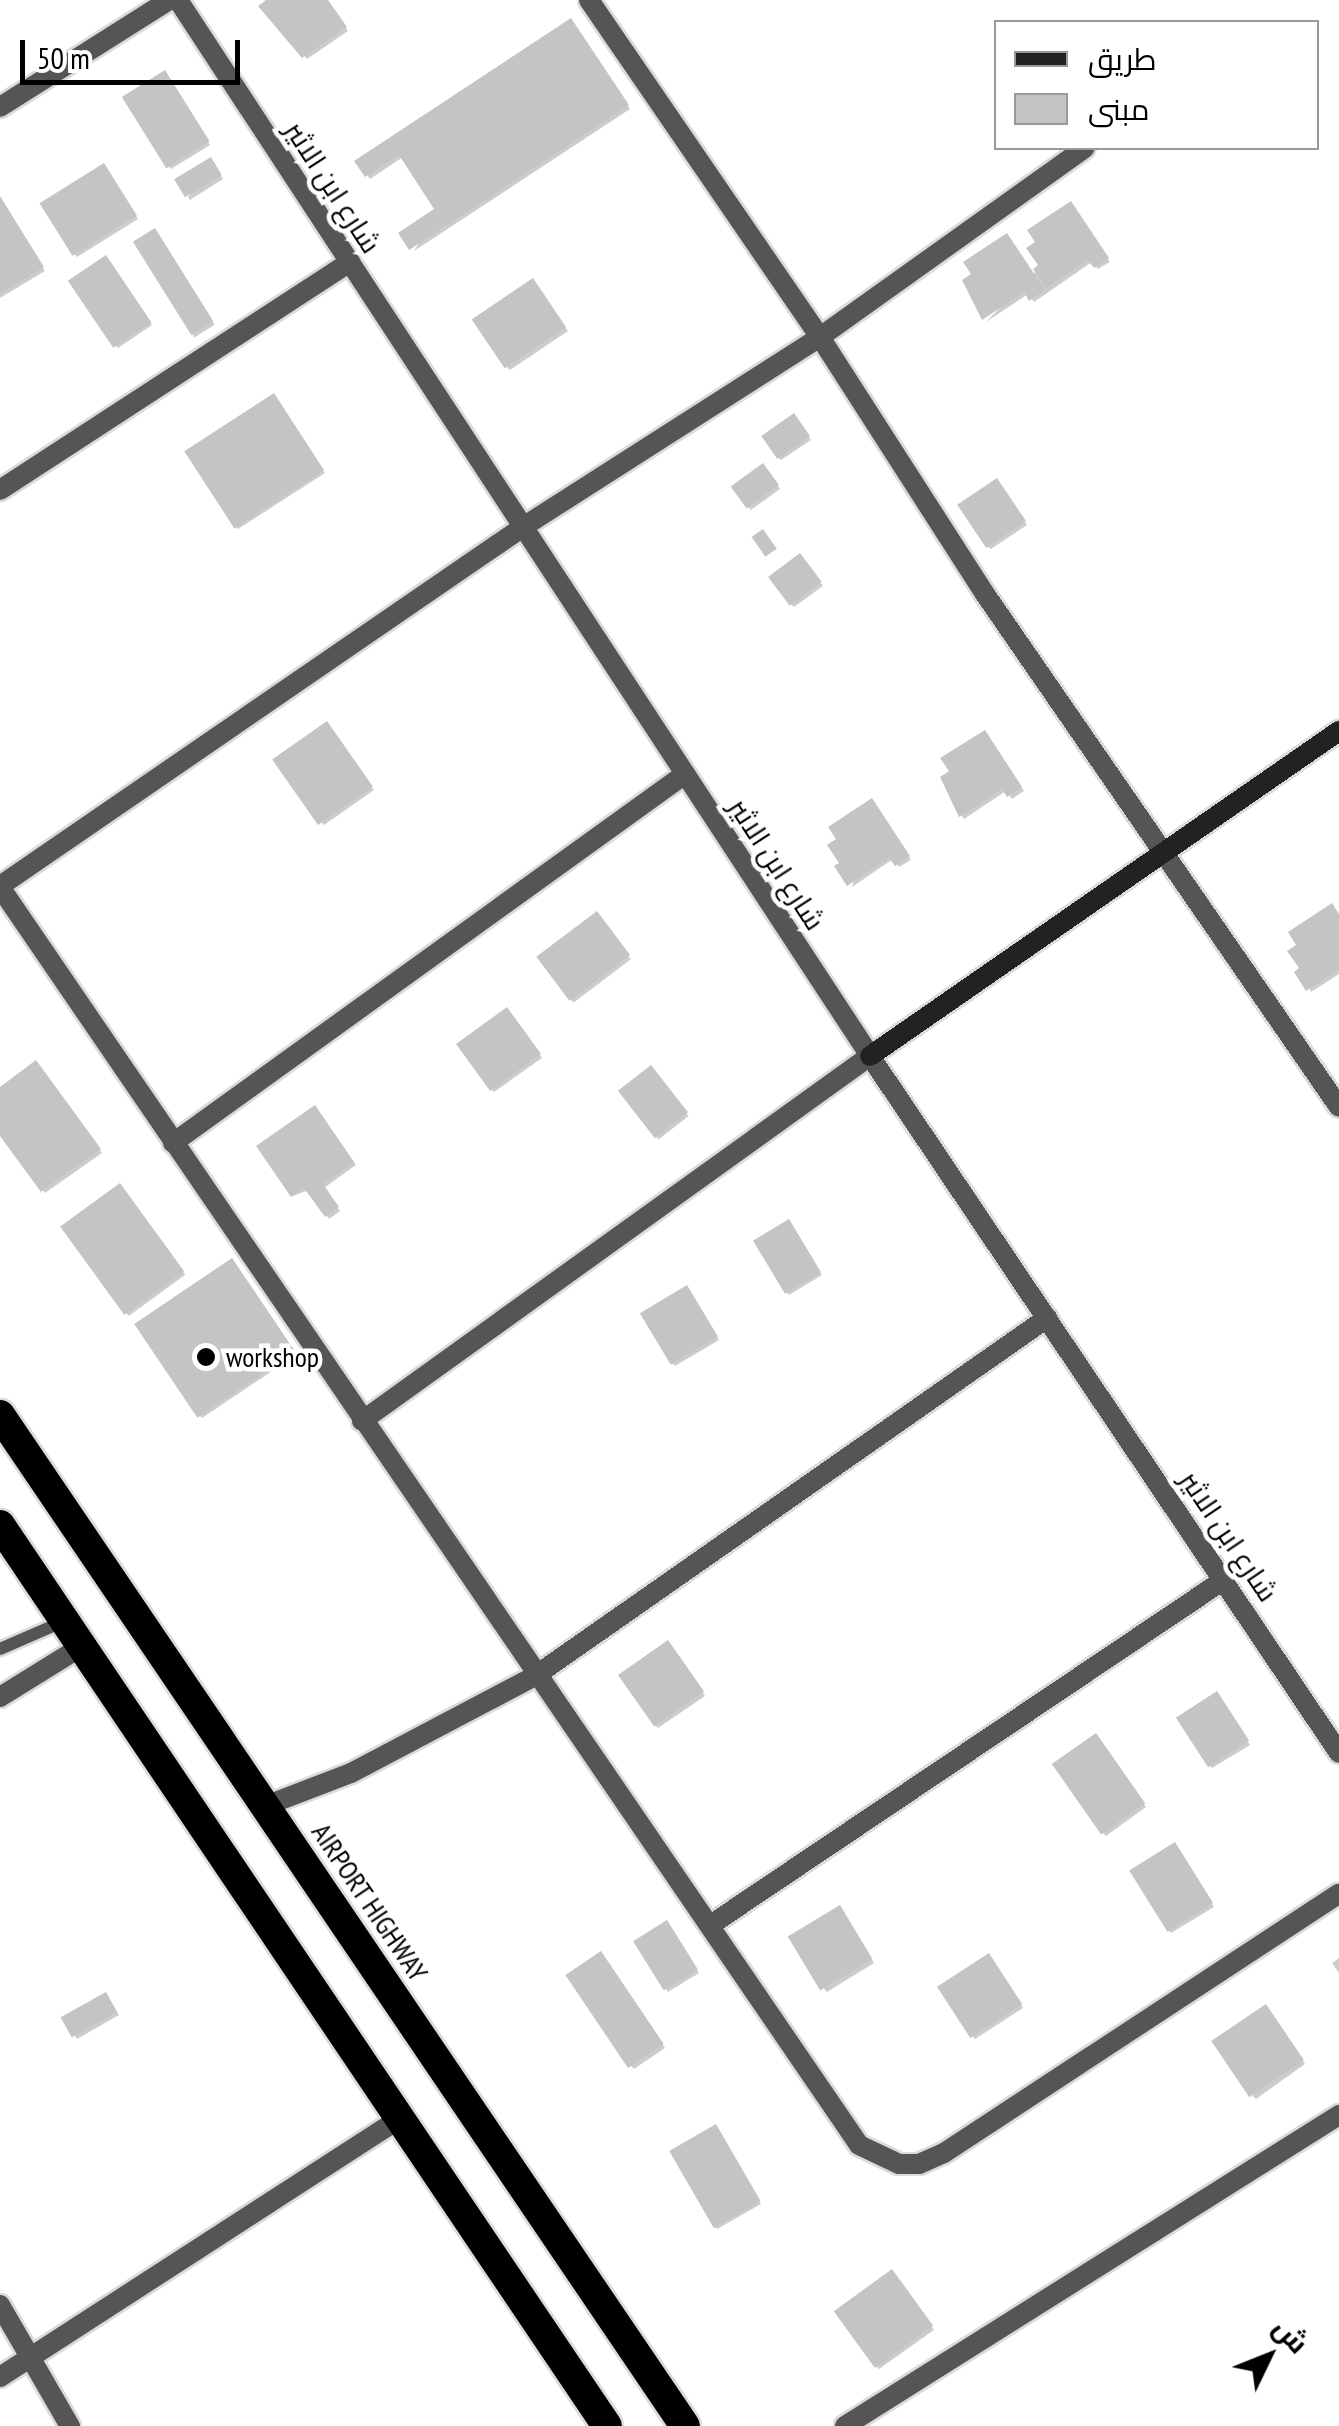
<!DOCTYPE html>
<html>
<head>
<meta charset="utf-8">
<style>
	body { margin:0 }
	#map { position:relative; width:1339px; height:2426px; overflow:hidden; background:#fff; font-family:"PT Sans Narrow",Cairo,sans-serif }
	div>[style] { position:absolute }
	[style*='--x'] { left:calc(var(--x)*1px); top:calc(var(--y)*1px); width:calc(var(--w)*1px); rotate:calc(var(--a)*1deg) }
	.shadow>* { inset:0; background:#0003; transform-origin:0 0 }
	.building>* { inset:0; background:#c4c4c4; transform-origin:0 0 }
	.roads { filter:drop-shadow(2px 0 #dbdbdb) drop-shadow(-2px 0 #dbdbdb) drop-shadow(0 2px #dbdbdb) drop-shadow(0 -2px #dbdbdb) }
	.lane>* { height:12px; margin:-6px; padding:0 6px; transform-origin:6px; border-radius:6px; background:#555 }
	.street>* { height:20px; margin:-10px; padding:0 10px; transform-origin:10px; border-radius:10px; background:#555 }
	.secondary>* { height:20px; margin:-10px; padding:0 10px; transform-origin:10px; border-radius:10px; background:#222 }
	.highway>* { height:30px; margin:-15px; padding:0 15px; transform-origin:15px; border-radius:15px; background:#000 }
	.dots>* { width:28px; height:28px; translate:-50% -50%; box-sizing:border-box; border:5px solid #fff; border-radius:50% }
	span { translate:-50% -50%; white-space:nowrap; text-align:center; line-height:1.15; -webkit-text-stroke:9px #fff; paint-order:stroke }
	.street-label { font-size:28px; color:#000 }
	.poi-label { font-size:28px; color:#000 }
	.left { translate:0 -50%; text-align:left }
	.legend { position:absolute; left:994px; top:20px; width:325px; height:130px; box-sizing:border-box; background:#fff; border:2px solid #999; margin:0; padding:12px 18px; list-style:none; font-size:30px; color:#000 }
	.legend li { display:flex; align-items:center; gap:20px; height:50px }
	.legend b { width:50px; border:2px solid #999 }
	.north { position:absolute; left:1219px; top:2306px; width:100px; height:100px; -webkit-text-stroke:8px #fff; paint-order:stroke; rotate:47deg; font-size:28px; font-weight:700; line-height:40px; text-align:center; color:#000 }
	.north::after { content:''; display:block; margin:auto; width:35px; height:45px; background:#000; clip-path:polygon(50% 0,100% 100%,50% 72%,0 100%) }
	.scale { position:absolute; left:20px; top:40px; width:220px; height:45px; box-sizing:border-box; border:5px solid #000; border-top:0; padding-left:12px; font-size:30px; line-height:35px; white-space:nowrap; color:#000; -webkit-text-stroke:8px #fff; paint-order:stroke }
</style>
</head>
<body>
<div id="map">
	<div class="shadow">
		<i style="clip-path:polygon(271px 0,327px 0,348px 31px,307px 59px,262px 6px)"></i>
		<i style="clip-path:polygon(573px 24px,630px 109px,414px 251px,438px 209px,403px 157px,370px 179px,358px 161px)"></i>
		<i style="clip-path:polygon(168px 76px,210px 145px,171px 169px,168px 166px)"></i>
		<i style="clip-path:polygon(213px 163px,223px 179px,190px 200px,188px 197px)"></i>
		<i style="clip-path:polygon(106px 169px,138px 219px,77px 257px,74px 254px)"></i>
		<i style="clip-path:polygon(0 202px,45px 271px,0 298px)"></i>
		<i style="clip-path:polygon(1074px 207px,1110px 262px,1098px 269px,1092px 262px,1034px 302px,1028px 294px,986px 322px,1041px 266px)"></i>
		<i style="left:158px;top:234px;width:107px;height:24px;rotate:58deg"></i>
		<i style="clip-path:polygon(109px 261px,152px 325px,118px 348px,115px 345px)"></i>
		<i style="clip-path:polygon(536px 285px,568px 331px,510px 370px,507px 367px)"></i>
		<i style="clip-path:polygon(277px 399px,325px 473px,238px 529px,235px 526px)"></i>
		<i style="clip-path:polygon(797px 420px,811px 440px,781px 460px,778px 457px)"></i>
		<i style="clip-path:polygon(766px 469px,780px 489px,751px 510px,748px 507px)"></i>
		<i style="clip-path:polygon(1000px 484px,1027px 525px,991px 549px,988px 547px)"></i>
		<i style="clip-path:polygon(803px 559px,823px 586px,794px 607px,791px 604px)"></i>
		<i style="clip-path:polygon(329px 728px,374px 790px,324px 825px,321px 822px)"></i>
		<i style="clip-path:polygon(987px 736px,1024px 791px,1012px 799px,1006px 791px,964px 819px,950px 799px)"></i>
		<i style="clip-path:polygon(875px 804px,911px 860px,899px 867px,893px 859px,852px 887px)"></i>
		<i style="left:599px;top:917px;width:53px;height:72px;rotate:53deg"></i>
		<i style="clip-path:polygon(1339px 917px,1339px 974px,1311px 992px,1302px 969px)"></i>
		<i style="clip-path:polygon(510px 1013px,542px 1058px,494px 1092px,491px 1089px)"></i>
		<i style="clip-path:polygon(39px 1067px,102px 1153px,45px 1193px,0 1132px,0 1090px)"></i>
		<i style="left:651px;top:1068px;width:61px;height:38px;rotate:52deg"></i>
		<i style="clip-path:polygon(317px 1111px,356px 1165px,324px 1188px,340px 1211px,329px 1219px,309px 1190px,293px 1196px,259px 1146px)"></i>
		<i style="left:123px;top:1189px;width:106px;height:70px;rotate:54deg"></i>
		<i style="clip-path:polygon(792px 1225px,822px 1275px,789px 1295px,786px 1292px)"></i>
		<i style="clip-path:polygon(235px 1264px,296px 1355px,202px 1418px,199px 1415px)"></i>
		<i style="clip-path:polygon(690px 1291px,719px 1340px,675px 1366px,672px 1363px)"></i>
		<i style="clip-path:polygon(671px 1646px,705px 1696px,658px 1728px,655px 1725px)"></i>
		<i style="clip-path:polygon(1220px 1698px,1250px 1745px,1212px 1768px,1209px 1765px)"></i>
		<i style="clip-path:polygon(1098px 1739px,1146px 1807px,1106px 1836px,1103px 1833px)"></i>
		<i style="clip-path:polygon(1177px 1848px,1214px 1907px,1171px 1933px,1168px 1930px)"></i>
		<i style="clip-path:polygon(842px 1911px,874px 1963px,827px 1992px,824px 1989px)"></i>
		<i style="clip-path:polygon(669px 1926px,699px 1973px,668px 1992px,666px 1989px)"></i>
		<i style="clip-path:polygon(604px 1957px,665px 2048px,634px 2069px,631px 2066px)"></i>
		<i style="clip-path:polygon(1339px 1958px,1339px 1973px,1332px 1963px)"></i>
		<i style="clip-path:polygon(992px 1959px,1023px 2008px,975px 2039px,972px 2036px)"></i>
		<i style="clip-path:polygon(108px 1998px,119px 2015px,77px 2039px,64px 2019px)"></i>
		<i style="clip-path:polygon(1268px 2011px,1305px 2064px,1256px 2099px,1253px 2096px)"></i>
		<i style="clip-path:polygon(719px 2130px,761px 2204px,717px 2229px,714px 2226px)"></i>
		<i style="clip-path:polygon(895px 2276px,934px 2330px,879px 2369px,876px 2366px)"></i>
	</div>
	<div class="building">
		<i style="clip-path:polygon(266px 0,328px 0,347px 27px,302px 58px,258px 6px)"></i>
		<i style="clip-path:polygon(571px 18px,629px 105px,409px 250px,398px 233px,434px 209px,399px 155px,365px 177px,354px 161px)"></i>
		<i style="left:165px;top:70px;width:84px;height:51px;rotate:58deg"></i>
		<i style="left:211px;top:157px;width:21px;height:43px;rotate:59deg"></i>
		<i style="left:104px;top:163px;width:62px;height:76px;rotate:58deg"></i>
		<i style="clip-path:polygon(0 196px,44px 267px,0 294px)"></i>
		<i style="clip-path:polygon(1071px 201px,1109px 258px,1094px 268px,1088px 260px,1046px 288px,1033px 269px,1038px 265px,1026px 248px,1035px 242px,1027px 230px)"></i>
		<i style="left:155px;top:228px;width:110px;height:26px;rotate:58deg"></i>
		<i style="clip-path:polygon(1007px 233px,1045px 290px,1029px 301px,1024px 292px,982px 320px,962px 280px,971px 274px,963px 262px)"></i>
		<i style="left:106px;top:255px;width:81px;height:46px;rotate:56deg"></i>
		<i style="left:533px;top:278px;width:59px;height:74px;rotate:56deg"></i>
		<i style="left:274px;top:393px;width:92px;height:107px;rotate:57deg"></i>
		<i style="left:794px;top:413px;width:28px;height:40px;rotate:55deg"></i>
		<i style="left:763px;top:463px;width:27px;height:40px;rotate:54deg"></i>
		<i style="left:997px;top:478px;width:52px;height:48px;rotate:56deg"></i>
		<i style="left:763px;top:529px;width:24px;height:14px;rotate:55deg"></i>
		<i style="left:800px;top:553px;width:36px;height:40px;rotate:53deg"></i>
		<i style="left:327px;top:721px;width:80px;height:67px;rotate:55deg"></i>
		<i style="clip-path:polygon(985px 730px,1022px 787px,1007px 797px,1002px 789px,959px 817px,940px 777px,949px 771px,940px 758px)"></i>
		<i style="clip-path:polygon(872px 798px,910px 856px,895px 866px,889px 858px,847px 886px,834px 866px,839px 863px,827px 845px,836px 839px,828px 827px)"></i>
		<i style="clip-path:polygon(1332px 903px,1339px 914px,1339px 969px,1306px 991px,1294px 972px,1299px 968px,1287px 951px,1296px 945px,1288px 932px)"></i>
		<i style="left:597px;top:911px;width:55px;height:76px;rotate:53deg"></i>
		<i style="left:507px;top:1007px;width:58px;height:63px;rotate:54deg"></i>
		<i style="clip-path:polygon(36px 1060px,101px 1149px,41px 1192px,0 1136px,0 1087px)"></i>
		<i style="left:651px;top:1065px;width:60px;height:42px;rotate:52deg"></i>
		<i style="clip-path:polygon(315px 1105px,354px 1162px,323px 1184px,339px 1207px,325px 1217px,304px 1188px,291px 1197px,256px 1146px)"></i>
		<i style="left:120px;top:1183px;width:109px;height:74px;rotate:54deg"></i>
		<i style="left:789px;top:1219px;width:62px;height:42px;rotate:59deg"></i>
		<i style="left:232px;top:1258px;width:113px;height:118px;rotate:56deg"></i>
		<i style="left:687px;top:1285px;width:60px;height:55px;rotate:59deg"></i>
		<i style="left:668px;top:1640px;width:63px;height:61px;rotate:55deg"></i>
		<i style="left:1217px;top:1691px;width:59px;height:49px;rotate:57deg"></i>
		<i style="left:1096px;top:1733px;width:86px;height:54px;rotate:55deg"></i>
		<i style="left:1175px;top:1842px;width:72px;height:54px;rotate:58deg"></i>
		<i style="left:840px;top:1905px;width:63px;height:61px;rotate:59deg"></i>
		<i style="left:667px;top:1920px;width:58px;height:40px;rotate:58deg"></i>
		<i style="left:601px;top:1951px;width:112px;height:43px;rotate:56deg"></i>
		<i style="left:989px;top:1953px;width:61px;height:62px;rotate:57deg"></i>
		<i style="left:106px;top:1992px;width:23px;height:52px;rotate:61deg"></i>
		<i style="left:1266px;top:2004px;width:68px;height:66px;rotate:56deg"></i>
		<i style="left:716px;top:2124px;width:89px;height:54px;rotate:60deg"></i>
		<i style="left:892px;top:2269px;width:70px;height:72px;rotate:54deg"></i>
	</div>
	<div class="roads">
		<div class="lane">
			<i style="--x:0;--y:1649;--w:68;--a:-23.5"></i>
		</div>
		<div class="street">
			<i style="--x:178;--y:0;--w:1263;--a:56.76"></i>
			<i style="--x:870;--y:1056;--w:840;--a:56.06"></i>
			<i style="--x:589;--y:0;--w:409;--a:55.6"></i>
			<i style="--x:820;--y:337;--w:305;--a:57.3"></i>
			<i style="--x:985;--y:594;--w:623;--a:55.39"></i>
			<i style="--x:0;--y:107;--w:200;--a:-32.3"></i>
			<i style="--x:0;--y:490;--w:418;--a:-33.1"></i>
			<i style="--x:0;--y:886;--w:634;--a:-34.47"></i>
			<i style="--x:523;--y:527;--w:353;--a:-32.6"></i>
			<i style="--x:820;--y:337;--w:325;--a:-35.5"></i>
			<i style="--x:0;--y:887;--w:1523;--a:55.67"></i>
			<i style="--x:859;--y:2145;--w:44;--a:25.4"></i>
			<i style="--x:899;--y:2164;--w:20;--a:0"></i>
			<i style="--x:919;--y:2164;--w:27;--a:-24"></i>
			<i style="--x:944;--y:2153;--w:472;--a:-33.3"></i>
			<i style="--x:173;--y:1143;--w:631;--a:-35.78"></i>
			<i style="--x:362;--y:1421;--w:626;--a:-35.7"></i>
			<i style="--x:0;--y:1697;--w:93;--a:-31.8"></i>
			<i style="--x:265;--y:1806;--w:92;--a:-21"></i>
			<i style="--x:351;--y:1773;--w:208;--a:-27.8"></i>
			<i style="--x:535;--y:1676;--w:625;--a:-34.96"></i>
			<i style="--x:712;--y:1924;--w:618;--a:-33.92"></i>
			<i style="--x:0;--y:2305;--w:140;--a:60"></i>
			<i style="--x:0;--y:2377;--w:479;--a:-32.9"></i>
			<i style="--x:845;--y:2426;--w:584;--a:-32.19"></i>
		</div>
		<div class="secondary">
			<i style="--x:870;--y:1056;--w:571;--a:-34.72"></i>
		</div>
		<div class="highway">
			<i style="--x:0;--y:1415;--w:1221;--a:55.88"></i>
			<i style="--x:0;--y:1525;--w:1086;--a:56.03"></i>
		</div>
	</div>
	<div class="dots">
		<i style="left:206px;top:1357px;background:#000"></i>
	</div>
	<div class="street-label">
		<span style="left:333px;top:187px;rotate:57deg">شارع ابن الاثير</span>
		<span style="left:777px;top:864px;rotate:57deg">شارع ابن الاثير</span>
		<span style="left:1229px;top:1536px;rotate:56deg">شارع ابن الاثير</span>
		<span style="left:370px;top:1902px;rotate:56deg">AIRPORT HIGHWAY</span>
	</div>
	<div class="poi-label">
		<span class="left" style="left:226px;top:1357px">workshop</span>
	</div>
	<ul class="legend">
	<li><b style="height:12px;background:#222"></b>طريق</li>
	<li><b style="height:28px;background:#c4c4c4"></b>مبنى</li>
	</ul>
	<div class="north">ش</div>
	<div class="scale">50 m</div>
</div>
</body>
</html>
